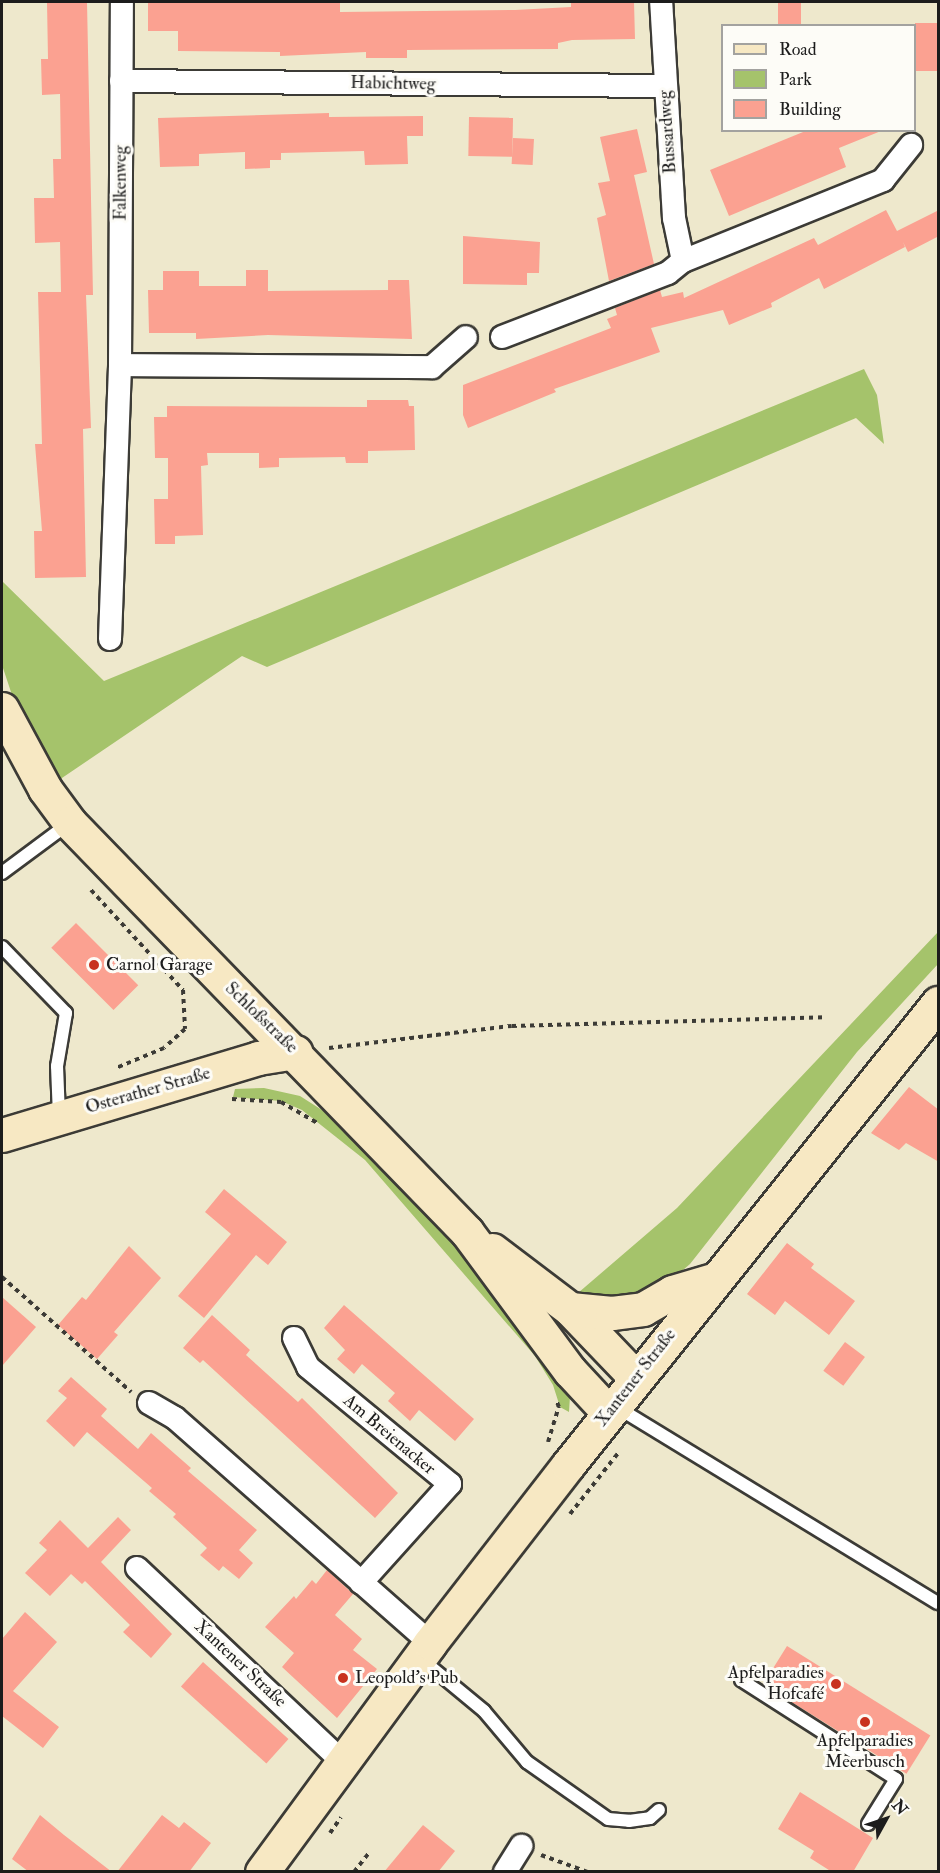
<!DOCTYPE html>
<html>
<head>
<meta charset="utf-8">
<style>
	body { margin:0 }
	#map { position:relative; width:940px; height:1873px; overflow:hidden; background:#eee8cc; font-family:"IM FELL Double Pica",serif }
	div>[style] { position:absolute }
	[style*='--x'] { left:calc(var(--x)*1px); top:calc(var(--y)*1px); width:calc(var(--w)*1px); rotate:calc(var(--a)*1deg) }
	.green>* { inset:0; background:#a5c36b }
	.building>* { inset:0; background:#fba191; transform-origin:0 0 }
	.path>* { height:4px; margin-top:-2px; transform-origin:0; background:repeating-linear-gradient(90deg,#3c3b36 0 4.5px,transparent 0 9px) }
	.roads { filter:drop-shadow(2px 0 #3c3b36) drop-shadow(-2px 0 #3c3b36) drop-shadow(0 2px #3c3b36) drop-shadow(0 -2px #3c3b36) }
	.lane>* { height:12px; margin:-6px; padding:0 6px; transform-origin:6px; border-radius:6px; background:#fff }
	.street>* { height:22px; margin:-11px; padding:0 11px; transform-origin:11px; border-radius:11px; background:#fff }
	.secondary>* { height:33px; margin:-16.5px; padding:0 16.5px; transform-origin:16.5px; border-radius:16.5px; background:#f7e8c3 }
	.dots>* { width:16px; height:16px; translate:-50% -50%; box-sizing:border-box; border:3px solid #fdfcf7; border-radius:50% }
	span { translate:-50% -50%; white-space:nowrap; text-align:center; line-height:1.15; -webkit-text-stroke:6px #fdfcf7; paint-order:stroke }
	.street-label { font-size:18px; color:#1c1c1c }
	.poi-label { font-size:18px; color:#1c1c1c }
	.left { translate:0 -50%; text-align:left }
	.right { translate:-100% -50%; text-align:right }
	.frame { position:absolute; inset:0; border:3px solid #1c1c1c; pointer-events:none }
	.legend { position:absolute; left:721px; top:24px; width:195px; height:108px; box-sizing:border-box; background:#fdfcf7; border:2px solid #a3a29f; margin:0; padding:8px 10px; list-style:none; font-size:18px; color:#1c1c1c }
	.legend li { display:flex; align-items:center; gap:12px; height:30px }
	.legend b { width:30px; border:2px solid #a3a29f }
	.north { position:absolute; left:856px; top:1789px; width:60px; height:60px; -webkit-text-stroke:4px #fdfcf7; paint-order:stroke; rotate:50deg; font-size:16px; font-weight:700; line-height:24px; text-align:center; color:#1c1c1c }
	.north::after { content:''; display:block; margin:auto; width:21px; height:27px; background:#1c1c1c; clip-path:polygon(50% 0,100% 100%,50% 72%,0 100%) }
</style>
</head>
<body>
<div id="map">
	<div class="green">
		<i style="clip-path:polygon(864px 369px,877px 395px,884px 444px,856px 418px,267px 667px,242px 656px,59px 780px,13px 698px,2px 665px,2px 581px,104px 681px)"></i>
		<i style="clip-path:polygon(938px 932px,938px 964px,857px 1052px,690px 1264px,662px 1288px,637px 1298px,593px 1299px,578px 1293px,677px 1208px)"></i>
		<i style="clip-path:polygon(264px 1088px,300px 1096px,336px 1119px,409px 1192px,480px 1272px,563px 1381px,570px 1396px,569px 1412px,560px 1407px,553px 1385px,535px 1356px,365px 1160px,302px 1110px,281px 1101px,233px 1097px,235px 1089px)"></i>
	</div>
	<div class="building">
		<i style="clip-path:polygon(47px 2px,87px 2px,93px 295px,86px 295px,91px 428px,83px 429px,86px 577px,35px 578px,34px 531px,42px 531px,35px 444px,42px 444px,38px 292px,61px 292px,60px 242px,35px 243px,34px 198px,54px 198px,53px 159px,61px 159px,60px 94px,42px 95px,41px 59px,48px 59px)"></i>
		<i style="clip-path:polygon(148px 2px,340px 2px,340px 12px,515px 10px,571px 7px,571px 2px,634px 2px,635px 39px,572px 40px,558px 43px,558px 49px,407px 50px,407px 58px,366px 58px,366px 52px,280px 56px,280px 52px,178px 51px,178px 31px,148px 31px)"></i>
		<i style="left:778px;top:2px;width:23px;height:24px"></i>
		<i style="left:939px;top:23px;width:48px;height:24px;rotate:90deg"></i>
		<i style="clip-path:polygon(329px 113px,329px 117px,423px 116px,423px 136px,407px 136px,408px 164px,365px 165px,364px 151px,281px 153px,281px 160px,270px 160px,270px 168px,245px 169px,245px 152px,199px 154px,199px 166px,160px 167px,158px 118px)"></i>
		<i style="left:469px;top:117px;width:44px;height:39px;rotate:1deg"></i>
		<i style="clip-path:polygon(637px 129px,647px 172px,634px 175px,654px 264px,609px 281px,597px 218px,606px 215px,598px 183px,610px 181px,600px 137px)"></i>
		<i style="clip-path:polygon(808px 130px,881px 131px,839px 148px,846px 167px,729px 216px,710px 170px)"></i>
		<i style="left:513px;top:138px;width:21px;height:26px;rotate:3deg"></i>
		<i style="clip-path:polygon(886px 210px,897px 231px,939px 210px,939px 236px,908px 252px,903px 242px,905px 247px,824px 289px,819px 278px,771px 303px,772px 307px,729px 325px,723px 310px,651px 328px,660px 352px,554px 389px,556px 392px,468px 428px,463px 415px,463px 385px,611px 328px,607px 319px,617px 315px,615px 308px,660px 290px,662px 297px,683px 292px,684px 298px,814px 238px,818px 245px)"></i>
		<i style="clip-path:polygon(463px 236px,540px 242px,539px 273px,527px 273px,527px 285px,463px 284px)"></i>
		<i style="clip-path:polygon(246px 270px,268px 270px,268px 291px,388px 290px,388px 280px,409px 280px,412px 339px,268px 335px,196px 339px,196px 333px,149px 333px,148px 290px,163px 290px,163px 271px,199px 271px,199px 286px,246px 286px)"></i>
		<i style="clip-path:polygon(367px 400px,408px 400px,409px 406px,414px 406px,415px 450px,368px 451px,368px 463px,346px 463px,345px 457px,279px 458px,279px 467px,259px 468px,259px 453px,207px 453px,208px 465px,201px 466px,203px 535px,175px 536px,175px 544px,155px 544px,154px 499px,168px 499px,168px 458px,155px 458px,154px 417px,167px 417px,167px 406px,367px 407px)"></i>
		<i style="left:76px;top:923px;width:88px;height:35px;rotate:45deg"></i>
		<i style="clip-path:polygon(909px 1087px,939px 1110px,939px 1162px,906px 1143px,899px 1150px,871px 1133px)"></i>
		<i style="clip-path:polygon(224px 1189px,287px 1242px,268px 1265px,256px 1255px,204px 1318px,178px 1296px,231px 1234px,205px 1212px)"></i>
		<i style="clip-path:polygon(787px 1243px,814px 1264px,811px 1268px,855px 1301px,829px 1335px,785px 1301px,775px 1315px,747px 1294px)"></i>
		<i style="clip-path:polygon(129px 1246px,161px 1278px,114px 1332px,118px 1335px,97px 1359px,58px 1325px,82px 1297px,86px 1300px)"></i>
		<i style="clip-path:polygon(2px 1297px,36px 1327px,2px 1366px)"></i>
		<i style="clip-path:polygon(344px 1305px,474px 1419px,455px 1441px,419px 1410px,410px 1421px,388px 1401px,395px 1393px,362px 1364px,354px 1374px,337px 1359px,345px 1350px,324px 1328px)"></i>
		<i style="clip-path:polygon(212px 1315px,250px 1350px,246px 1355px,298px 1402px,302px 1398px,398px 1493px,375px 1518px,203px 1360px,200px 1363px,183px 1348px)"></i>
		<i style="left:845px;top:1342px;width:25px;height:36px;rotate:37deg"></i>
		<i style="clip-path:polygon(71px 1377px,107px 1409px,101px 1416px,138px 1449px,151px 1433px,191px 1468px,188px 1471px,257px 1530px,239px 1550px,253px 1563px,239px 1579px,223px 1566px,219px 1571px,200px 1555px,207px 1548px,173px 1517px,176px 1514px,149px 1491px,152px 1488px,87px 1432px,74px 1447px,46px 1421px,67px 1398px,58px 1391px)"></i>
		<i style="clip-path:polygon(118px 1517px,131px 1530px,101px 1562px,172px 1634px,151px 1658px,123px 1632px,130px 1625px,85px 1581px,82px 1584px,71px 1574px,50px 1596px,25px 1573px,47px 1550px,39px 1543px,60px 1520px,88px 1548px)"></i>
		<i style="clip-path:polygon(327px 1570px,353px 1594px,335px 1615px,362px 1639px,353px 1650px,377px 1669px,337px 1718px,282px 1667px,294px 1653px,265px 1627px,294px 1596px,296px 1599px,312px 1580px,316px 1584px)"></i>
		<i style="clip-path:polygon(25px 1612px,57px 1642px,13px 1691px,59px 1727px,43px 1748px,2px 1716px,2px 1639px)"></i>
		<i style="left:787px;top:1646px;width:169px;height:45px;rotate:32deg"></i>
		<i style="left:203px;top:1662px;width:115px;height:33px;rotate:42deg"></i>
		<i style="clip-path:polygon(800px 1792px,873px 1838px,853px 1872px,832px 1872px,810px 1858px,814px 1851px,778px 1829px)"></i>
		<i style="clip-path:polygon(40px 1815px,64px 1835px,112px 1872px,29px 1872px,12px 1859px)"></i>
		<i style="clip-path:polygon(162px 1815px,179px 1828px,184px 1822px,211px 1843px,189px 1872px,117px 1872px)"></i>
		<i style="clip-path:polygon(423px 1825px,455px 1851px,438px 1872px,384px 1872px)"></i>
	</div>
	<div class="path">
		<i style="--x:91;--y:890;--w:136;--a:47.4"></i>
		<i style="--x:183;--y:990;--w:39;--a:87"></i>
		<i style="--x:185;--y:1029;--w:28;--a:138"></i>
		<i style="--x:164;--y:1048;--w:52;--a:157.4"></i>
		<i style="--x:329;--y:1048;--w:184;--a:-6.9"></i>
		<i style="--x:512;--y:1026;--w:313;--a:-1.6"></i>
		<i style="--x:232;--y:1099;--w:49;--a:3.5"></i>
		<i style="--x:281;--y:1102;--w:44;--a:30.1"></i>
		<i style="--x:2;--y:1277;--w:173;--a:41.7"></i>
		<i style="--x:548;--y:1442;--w:37;--a:-73"></i>
		<i style="--x:559;--y:1407;--w:8;--a:-113"></i>
		<i style="--x:570;--y:1514;--w:79;--a:-51.7"></i>
		<i style="--x:330;--y:1833;--w:19;--a:-55"></i>
		<i style="--x:541;--y:1855;--w:50;--a:19.9"></i>
		<i style="--x:354;--y:1872;--w:23;--a:-52"></i>
	</div>
	<div class="roads">
		<div class="lane">
			<i style="--x:2;--y:873;--w:82;--a:-36.6"></i>
			<i style="--x:2;--y:947;--w:92;--a:45.9"></i>
			<i style="--x:66;--y:1013;--w:54;--a:99.6"></i>
			<i style="--x:57;--y:1066;--w:50;--a:87.7"></i>
			<i style="--x:615;--y:1406;--w:378;--a:31.4"></i>
			<i style="--x:420;--y:1658;--w:83;--a:39.6"></i>
			<i style="--x:484;--y:1711;--w:67;--a:49.9"></i>
			<i style="--x:527;--y:1762;--w:99;--a:35.1"></i>
			<i style="--x:608;--y:1819;--w:21;--a:5"></i>
			<i style="--x:629;--y:1821;--w:21;--a:-8"></i>
			<i style="--x:650;--y:1818;--w:12;--a:-42"></i>
			<i style="--x:741;--y:1680;--w:184;--a:32.6"></i>
			<i style="--x:896;--y:1779;--w:53;--a:121.9"></i>
		</div>
		<div class="street">
			<i style="--x:121;--y:81;--w:544;--a:0.53"></i>
			<i style="--x:683;--y:261;--w:216;--a:-22"></i>
			<i style="--x:883;--y:180;--w:45;--a:-51.3"></i>
			<i style="--x:502;--y:337;--w:178;--a:-21.1"></i>
			<i style="--x:668;--y:273;--w:19;--a:-39"></i>
			<i style="--x:683;--y:261;--w:44;--a:-101.8"></i>
			<i style="--x:674;--y:218;--w:216;--a:-93.4"></i>
			<i style="--x:120;--y:365;--w:312;--a:0.4"></i>
			<i style="--x:432;--y:367;--w:45;--a:-41.4"></i>
			<i style="--x:110;--y:639;--w:274;--a:-87.9"></i>
			<i style="--x:120;--y:365;--w:363;--a:-89.7"></i>
			<i style="--x:294;--y:1338;--w:32;--a:64"></i>
			<i style="--x:308;--y:1367;--w:184;--a:39.5"></i>
			<i style="--x:450;--y:1484;--w:133;--a:132"></i>
			<i style="--x:149;--y:1403;--w:30;--a:30"></i>
			<i style="--x:175;--y:1418;--w:340;--a:41.4"></i>
			<i style="--x:137;--y:1568;--w:282;--a:43.3"></i>
			<i style="--x:505;--y:1872;--w:31;--a:-58"></i>
		</div>
		<div class="secondary">
			<i style="--x:2;--y:709;--w:91;--a:61.7"></i>
			<i style="--x:45;--y:789;--w:42;--a:53.7"></i>
			<i style="--x:70;--y:823;--w:570;--a:45.85"></i>
			<i style="--x:467;--y:1232;--w:173;--a:53.5"></i>
			<i style="--x:570;--y:1371;--w:57;--a:47.1"></i>
			<i style="--x:2;--y:1135;--w:267;--a:-16.7"></i>
			<i style="--x:258;--y:1058;--w:38;--a:-9"></i>
			<i style="--x:492;--y:1250;--w:98;--a:37.1"></i>
			<i style="--x:570;--y:1309;--w:95;--a:46.3"></i>
			<i style="--x:570;--y:1309;--w:42;--a:5.4"></i>
			<i style="--x:612;--y:1313;--w:31;--a:-7"></i>
			<i style="--x:643;--y:1309;--w:34;--a:-30"></i>
			<i style="--x:672;--y:1292;--w:43;--a:-16.3"></i>
			<i style="--x:262;--y:1872;--w:284;--a:-53.7"></i>
			<i style="--x:430;--y:1643;--w:225;--a:-52.2"></i>
			<i style="--x:568;--y:1465;--w:592;--a:-51.31"></i>
		</div>
	</div>
	<div class="dots">
		<i style="left:94px;top:965px;background:#c8321e"></i>
		<i style="left:343px;top:1678px;background:#c8321e"></i>
		<i style="left:836px;top:1684px;background:#c8321e"></i>
		<i style="left:865px;top:1722px;background:#c8321e"></i>
	</div>
	<div class="street-label">
		<span style="left:393px;top:84px;rotate:1deg">Habichtweg</span>
		<span style="left:668px;top:132px;rotate:-94deg">Bussardweg</span>
		<span style="left:121px;top:183px;rotate:-90deg">Falkenweg</span>
		<span style="left:261px;top:1018px;rotate:44deg">Schloßstraße</span>
		<span style="left:148px;top:1091px;rotate:-16deg">Osterather Straße</span>
		<span style="left:636px;top:1378px;rotate:-52deg">Xantener Straße</span>
		<span style="left:389px;top:1435px;rotate:40deg">Am Breienacker</span>
		<span style="left:240px;top:1664px;rotate:43deg">Xantener Straße</span>
	</div>
	<div class="poi-label">
		<span class="left" style="left:106px;top:965px">Carnol Garage</span>
		<span class="right" style="left:824px;top:1684px">Apfelparadies<br>Hofcafé</span>
		<span class="left" style="left:355px;top:1678px">Leopold's Pub</span>
		<span style="left:865px;top:1752px">Apfelparadies<br>Meerbusch</span>
	</div>
	<div class="frame"></div>
	<ul class="legend">
	<li><b style="height:8px;background:#f7e8c3"></b>Road</li>
	<li><b style="height:16px;background:#a5c36b"></b>Park</li>
	<li><b style="height:16px;background:#fba191"></b>Building</li>
	</ul>
	<div class="north">N</div>
</div>
</body>
</html>
